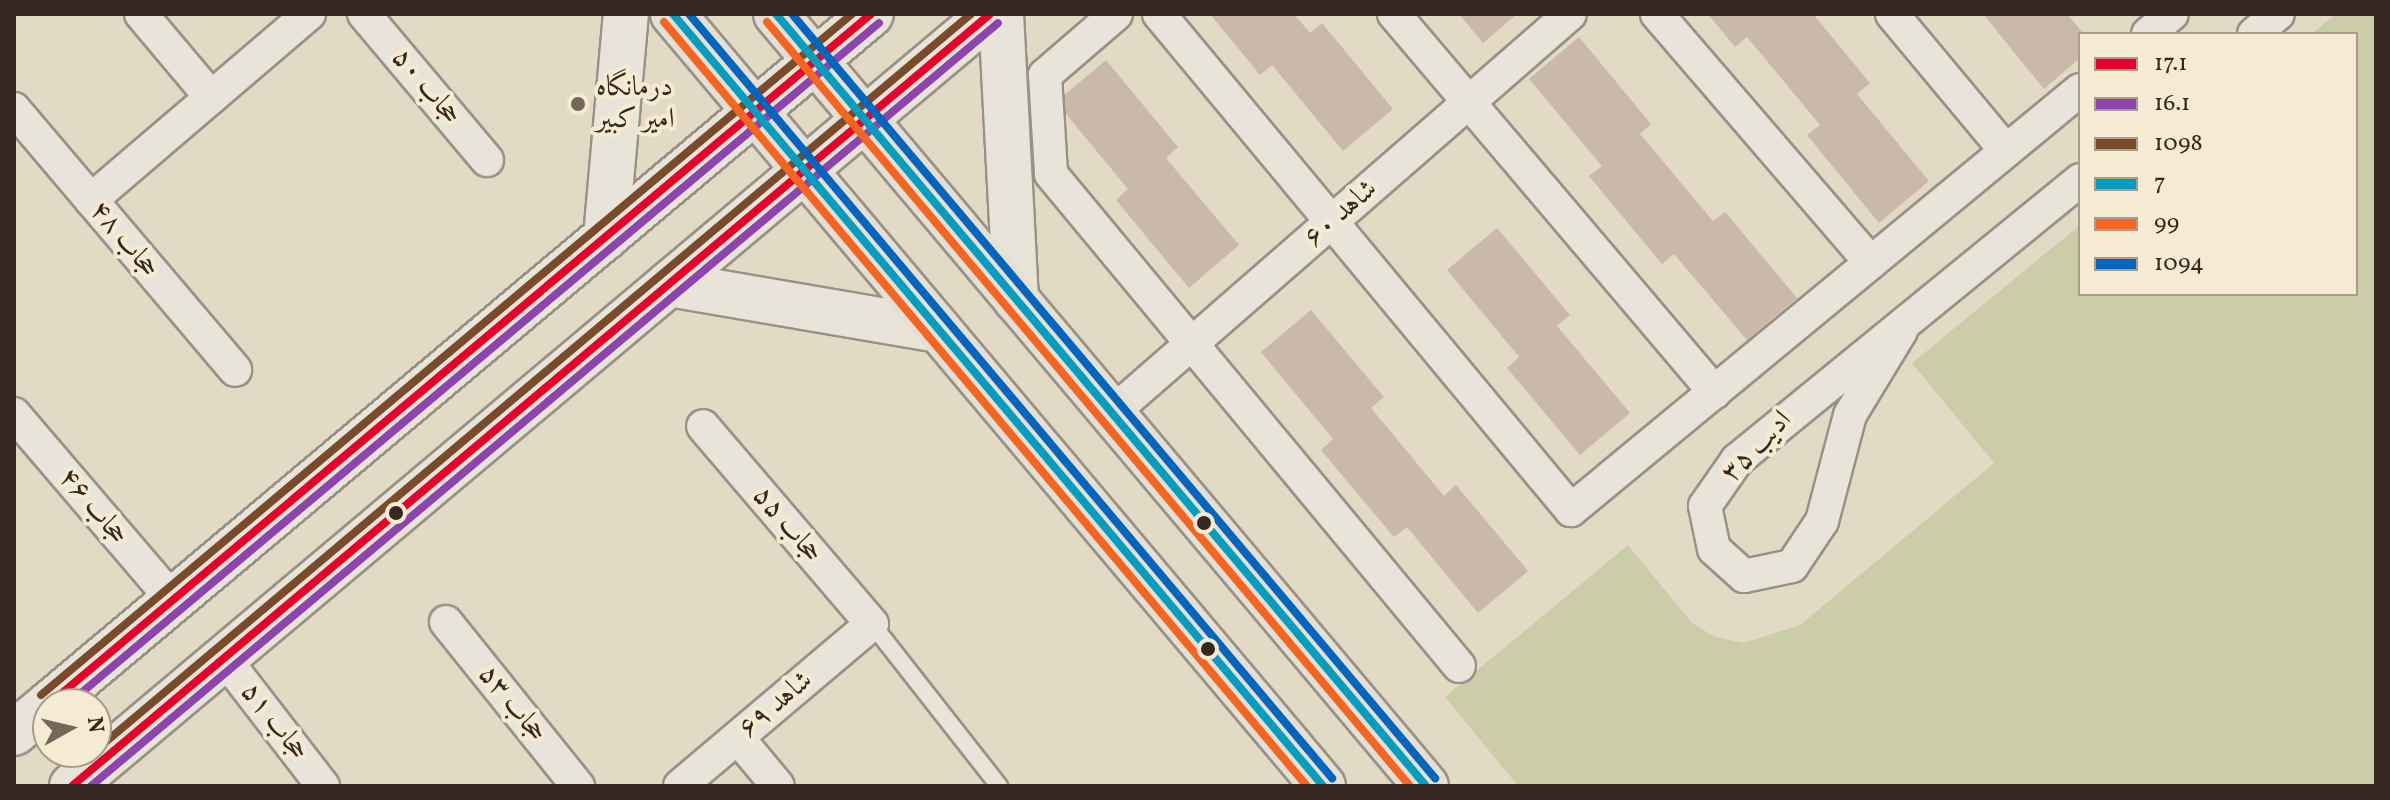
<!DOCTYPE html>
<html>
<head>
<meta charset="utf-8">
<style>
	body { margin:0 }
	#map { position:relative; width:2390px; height:800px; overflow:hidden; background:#e3dac6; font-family:Vollkorn,Amiri,serif }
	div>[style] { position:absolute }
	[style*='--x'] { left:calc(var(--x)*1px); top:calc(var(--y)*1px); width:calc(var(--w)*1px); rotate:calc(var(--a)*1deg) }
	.green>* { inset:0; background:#cbcda9 }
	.building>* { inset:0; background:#cab8a8 }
	.roads { filter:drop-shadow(2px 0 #989185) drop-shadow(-2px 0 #989185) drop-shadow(0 2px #989185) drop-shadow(0 -2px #989185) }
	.service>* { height:16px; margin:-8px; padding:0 8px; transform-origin:8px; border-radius:8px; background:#e9e4da }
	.minor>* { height:32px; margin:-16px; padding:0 16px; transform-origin:16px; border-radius:16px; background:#e9e4da }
	.secondary>* { height:44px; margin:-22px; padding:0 22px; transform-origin:22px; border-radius:22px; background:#e9e4da }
	.primary>* { height:44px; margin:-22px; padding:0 22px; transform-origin:22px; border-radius:22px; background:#e5dfd4 }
	.bus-1>* { height:8px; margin:-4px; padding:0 4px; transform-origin:4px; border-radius:4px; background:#e4002b }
	.bus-2>* { height:8px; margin:-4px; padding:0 4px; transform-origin:4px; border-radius:4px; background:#8e44ad }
	.bus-3>* { height:8px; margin:-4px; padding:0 4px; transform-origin:4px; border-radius:4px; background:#7a4b2a }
	.bus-4>* { height:8px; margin:-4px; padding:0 4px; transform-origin:4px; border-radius:4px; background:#059cbd }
	.bus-5>* { height:8px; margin:-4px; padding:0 4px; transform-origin:4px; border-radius:4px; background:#f26522 }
	.bus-6>* { height:8px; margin:-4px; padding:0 4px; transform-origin:4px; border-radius:4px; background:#0065bd }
	.dots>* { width:22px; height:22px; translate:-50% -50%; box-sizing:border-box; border:4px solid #f5ead2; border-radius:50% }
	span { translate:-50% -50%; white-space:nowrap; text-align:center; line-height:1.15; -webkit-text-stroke:8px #f5ead2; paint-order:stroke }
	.street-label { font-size:28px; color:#362720 }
	.poi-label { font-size:28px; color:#362720 }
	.left { translate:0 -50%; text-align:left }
	.frame { position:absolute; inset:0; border:16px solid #362720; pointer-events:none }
	.legend { position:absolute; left:2078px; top:32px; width:280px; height:264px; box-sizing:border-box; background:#f5ead2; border:2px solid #a99c8b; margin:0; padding:10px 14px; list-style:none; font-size:24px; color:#362720 }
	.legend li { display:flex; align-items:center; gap:16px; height:40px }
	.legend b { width:40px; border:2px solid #a99c8b }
	.north { position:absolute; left:32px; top:688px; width:80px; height:80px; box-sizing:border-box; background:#f5ead2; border:2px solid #a99c8b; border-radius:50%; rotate:82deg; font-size:22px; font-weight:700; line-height:32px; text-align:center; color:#362720 }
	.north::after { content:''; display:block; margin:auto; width:28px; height:36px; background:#73665a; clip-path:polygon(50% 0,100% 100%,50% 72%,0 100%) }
</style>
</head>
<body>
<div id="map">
	<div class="green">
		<i style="clip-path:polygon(2336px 14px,2376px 14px,2376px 786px,1518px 786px,1445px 697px,1628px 545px,1692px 623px,1715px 637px,1744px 643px,1800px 625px,1994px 463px,1912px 363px,2080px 225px,2080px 294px,2356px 294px,2356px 34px,2311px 34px)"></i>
	</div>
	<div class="building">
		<i style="clip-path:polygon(1210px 14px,1294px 14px,1310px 33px,1322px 23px,1393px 109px,1343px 151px,1272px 65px,1260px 75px)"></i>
		<i style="clip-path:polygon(1459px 14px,1517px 14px,1483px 43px)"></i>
		<i style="clip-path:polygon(1708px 14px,1813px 14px,1870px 83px,1857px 94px,1929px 181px,1879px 223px,1807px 135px,1820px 125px,1747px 37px,1735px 47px)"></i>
		<i style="clip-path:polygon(1983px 14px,2067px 14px,2084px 34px,2080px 58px,2044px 89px)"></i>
		<i style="clip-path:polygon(1579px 37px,1651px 124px,1640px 134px,1713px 221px,1725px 212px,1797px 298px,1747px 340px,1674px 254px,1662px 264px,1589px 176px,1602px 166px,1529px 79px)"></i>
		<i style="clip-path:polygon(1106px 60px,1178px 147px,1166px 158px,1239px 245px,1189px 288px,1116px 200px,1128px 189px,1056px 102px)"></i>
		<i style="clip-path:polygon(1497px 228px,1570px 315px,1557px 326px,1630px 413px,1580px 455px,1507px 368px,1519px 357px,1447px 270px)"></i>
		<i style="clip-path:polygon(1311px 310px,1384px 397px,1371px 408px,1444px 496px,1456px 485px,1528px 571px,1478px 613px,1407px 527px,1394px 537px,1321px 450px,1333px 439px,1261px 352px)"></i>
	</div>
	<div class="roads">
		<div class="service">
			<i style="--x:872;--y:624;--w:206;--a:51.9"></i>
		</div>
		<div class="minor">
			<i style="--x:141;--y:14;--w:109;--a:49.9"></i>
			<i style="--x:364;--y:14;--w:191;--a:49.9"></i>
			<i style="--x:1116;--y:14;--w:94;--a:139.3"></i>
			<i style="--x:1045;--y:75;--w:99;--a:86.5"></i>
			<i style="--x:1051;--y:174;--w:639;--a:50.33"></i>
			<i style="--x:1159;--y:14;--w:645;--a:50.29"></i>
			<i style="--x:1571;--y:510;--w:660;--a:-39.53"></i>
			<i style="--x:1394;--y:14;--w:496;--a:49.7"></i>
			<i style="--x:1657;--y:14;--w:328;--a:49.3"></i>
			<i style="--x:1892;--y:14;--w:178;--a:50.2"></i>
			<i style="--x:2148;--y:34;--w:31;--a:-40"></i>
			<i style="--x:2254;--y:34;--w:31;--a:-40"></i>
			<i style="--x:14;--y:109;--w:342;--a:49.7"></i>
			<i style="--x:91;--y:200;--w:287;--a:-40.5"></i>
			<i style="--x:1901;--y:331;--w:98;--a:121.3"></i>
			<i style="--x:1850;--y:415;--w:110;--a:104.8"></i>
			<i style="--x:1822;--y:521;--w:54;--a:123.7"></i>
			<i style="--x:1792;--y:566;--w:49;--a:168.2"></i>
			<i style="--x:1744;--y:576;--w:40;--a:-138"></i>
			<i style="--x:1714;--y:549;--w:44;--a:-101.8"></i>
			<i style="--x:1705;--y:506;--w:56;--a:-55.2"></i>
			<i style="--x:1737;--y:460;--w:443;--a:-39.2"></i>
			<i style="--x:1112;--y:413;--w:607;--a:-41.06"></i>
			<i style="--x:14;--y:414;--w:245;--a:49.5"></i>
			<i style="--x:446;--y:622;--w:211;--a:51.2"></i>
			<i style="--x:224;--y:658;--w:162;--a:52.3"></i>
			<i style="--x:738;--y:738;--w:62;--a:50.2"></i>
			<i style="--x:680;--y:786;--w:251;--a:-40.2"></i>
			<i style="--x:872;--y:624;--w:260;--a:-130.5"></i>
		</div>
		<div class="secondary">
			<i style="--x:1001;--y:14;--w:286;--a:87"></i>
			<i style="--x:606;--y:237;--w:224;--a:-84.9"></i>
			<i style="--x:669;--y:284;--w:274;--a:9.7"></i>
			<i style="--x:49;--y:704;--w:1073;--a:-40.01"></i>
			<i style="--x:14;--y:733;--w:44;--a:-39.5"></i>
			<i style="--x:72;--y:786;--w:1199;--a:-40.06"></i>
		</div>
		<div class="primary">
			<i style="--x:673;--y:14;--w:1009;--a:49.9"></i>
			<i style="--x:776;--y:14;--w:1009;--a:49.9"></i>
		</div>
	</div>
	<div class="bus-1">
		<i style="--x:49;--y:704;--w:1073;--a:-40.01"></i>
		<i style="--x:72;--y:786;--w:1199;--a:-40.06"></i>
	</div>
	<div class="bus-2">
		<i style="--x:68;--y:704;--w:1059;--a:-40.02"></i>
		<i style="--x:91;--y:786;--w:1185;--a:-40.07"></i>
	</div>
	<div class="bus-3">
		<i style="--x:41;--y:695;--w:1059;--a:-40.02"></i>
		<i style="--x:96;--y:750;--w:1143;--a:-40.07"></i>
	</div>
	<div class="bus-4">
		<i style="--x:673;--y:14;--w:1009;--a:49.9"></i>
		<i style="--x:776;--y:14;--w:1009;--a:49.9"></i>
	</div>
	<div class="bus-5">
		<i style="--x:664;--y:22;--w:999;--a:49.92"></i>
		<i style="--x:767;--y:22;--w:999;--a:49.92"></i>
	</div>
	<div class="bus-6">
		<i style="--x:689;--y:14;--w:999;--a:49.92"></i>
		<i style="--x:792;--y:14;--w:999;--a:49.92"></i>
	</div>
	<div class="dots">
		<i style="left:578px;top:104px;background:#73665a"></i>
		<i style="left:396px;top:513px;background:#362720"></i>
		<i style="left:1204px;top:523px;background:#362720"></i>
		<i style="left:1208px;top:649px;background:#362720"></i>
	</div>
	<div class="street-label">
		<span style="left:426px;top:87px;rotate:50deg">حجاب ۵۰</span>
		<span style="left:1341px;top:214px;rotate:-41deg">شاهد ۶۰</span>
		<span style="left:124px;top:240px;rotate:50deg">حجاب ۴۸</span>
		<span style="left:1757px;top:447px;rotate:-46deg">ادیب ۳۵</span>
		<span style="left:93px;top:507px;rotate:50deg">حجاب ۴۶</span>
		<span style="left:787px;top:525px;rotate:50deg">حجاب ۵۵</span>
		<span style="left:512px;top:704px;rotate:51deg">حجاب ۵۳</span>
		<span style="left:776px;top:705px;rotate:-40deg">شاهد ۶۹</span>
		<span style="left:274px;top:722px;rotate:52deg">حجاب ۵۱</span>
	</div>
	<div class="poi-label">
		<span class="left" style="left:596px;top:104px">درمانگاه<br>امیر کبیر</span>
	</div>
	<div class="frame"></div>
	<ul class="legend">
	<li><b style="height:10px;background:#e4002b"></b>17.1</li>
	<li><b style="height:10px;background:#8e44ad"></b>16.1</li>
	<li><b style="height:10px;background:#7a4b2a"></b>1098</li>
	<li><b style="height:10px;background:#059cbd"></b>7</li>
	<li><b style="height:10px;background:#f26522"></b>99</li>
	<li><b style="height:10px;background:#0065bd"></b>1094</li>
	</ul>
	<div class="north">N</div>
</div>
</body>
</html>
